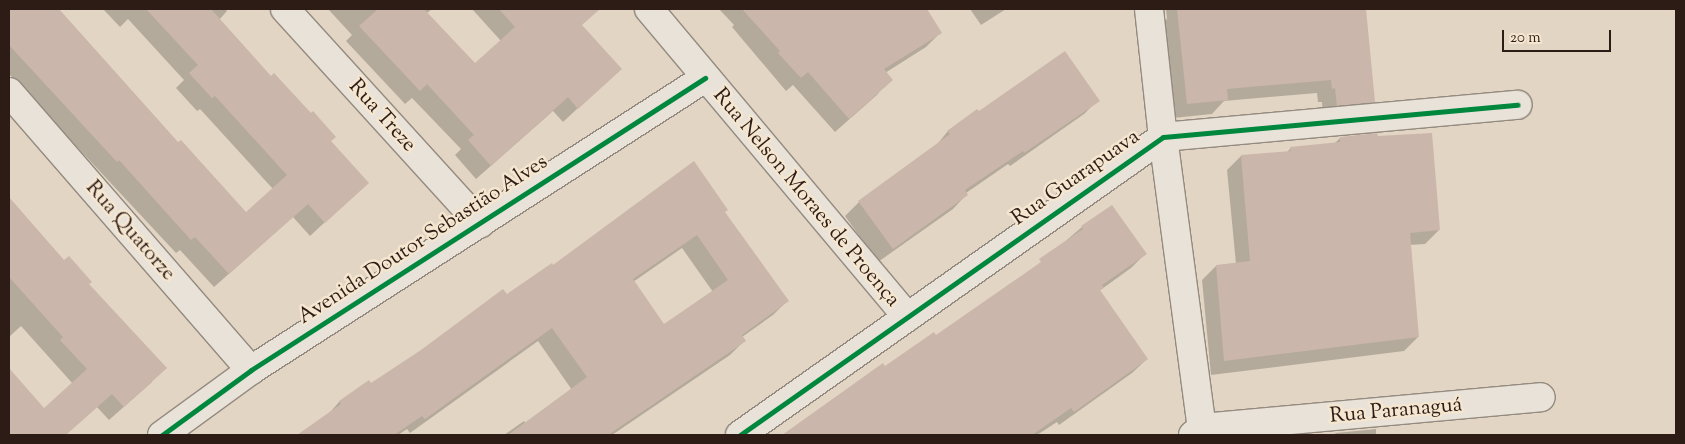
<!DOCTYPE html>
<html>
<head>
<meta charset="utf-8">
<style>
	body { margin:0 }
	#map { position:relative; width:1685px; height:444px; overflow:hidden; background:#e2d5c3; font-family:"Sorts Mill Goudy",serif }
	div>[style] { position:absolute }
	[style*='--x'] { left:calc(var(--x)*1px); top:calc(var(--y)*1px); width:calc(var(--w)*1px); rotate:calc(var(--a)*1deg) }
	.shadow>* { inset:0; background:#0003 }
	.building>* { inset:0; background:#cbb6ab }
	.roads { filter:drop-shadow(1px 0 #948a7f) drop-shadow(-1px 0 #948a7f) drop-shadow(0 1px #948a7f) drop-shadow(0 -1px #948a7f) }
	.minor>* { height:28px; margin:-14px; padding:0 14px; transform-origin:14px; border-radius:14px; background:#e8e2d8 }
	.cycleway>* { height:5px; margin:-2.5px; padding:0 2.5px; transform-origin:2.5px; border-radius:2.5px; background:#00873e }
	span { translate:-50% -50%; white-space:nowrap; text-align:center; line-height:1.15; -webkit-text-stroke:5px #f5e6d0; paint-order:stroke }
	.street-label { font-size:21px; color:#2d1c16 }
	.frame { position:absolute; inset:0; border:10px solid #2d1c16; pointer-events:none }
	.scale { position:absolute; left:1502px; top:30px; width:109px; height:22px; box-sizing:border-box; border:2px solid #2d1c16; border-top:0; padding-left:6px; font-size:15px; line-height:18px; white-space:nowrap; color:#2d1c16; -webkit-text-stroke:4px #f5e6d0; paint-order:stroke }
</style>
</head>
<body>
<div id="map">
	<div class="shadow">
		<i style="clip-path:polygon(9px 9px,57px 9px,178px 144px,246px 214px,273px 189px,200px 109px,197px 111px,176px 88px,184px 80px,128px 19px,120px 27px,103px 9px,225px 9px,227px 11px,219px 20px,367px 183px,310px 236px,293px 217px,214px 287px,180px 250px,176px 253px,9px 74px)"></i>
		<i style="clip-path:polygon(328px 9px,432px 9px,427px 13px,474px 65px,501px 41px,472px 9px,575px 9px,586px 20px,581px 25px,620px 69px,563px 122px,553px 111px,476px 179px,455px 155px,461px 149px,412px 98px,405px 104px,346px 41px,352px 35px)"></i>
		<i style="clip-path:polygon(719px 9px,925px 9px,940px 33px,926px 47px,885px 73px,878px 94px,835px 132px,793px 85px,786px 91px,732px 27px,734px 25px)"></i>
		<i style="clip-path:polygon(970px 9px,1006px 9px,981px 25px)"></i>
		<i style="clip-path:polygon(1166px 9px,1365px 9px,1373px 102px,1359px 116px,1323px 119px,1322px 102px,1318px 102px,1317px 93px,1224px 101px,1212px 114px,1173px 118px,1164px 22px,1167px 19px)"></i>
		<i style="clip-path:polygon(1098px 100px,1084px 114px,1010px 166px,1008px 164px,966px 193px,967px 194px,953px 209px,878px 262px,845px 216px,859px 202px,935px 147px,948px 131px,979px 113px)"></i>
		<i style="clip-path:polygon(1340px 138px,1439px 230px,1425px 244px,1409px 245px,1418px 337px,1404px 351px,1211px 375px,1202px 280px,1216px 266px,1236px 264px,1227px 170px,1241px 156px,1287px 152px,1291px 148px,1334px 144px)"></i>
		<i style="clip-path:polygon(9px 199px,64px 262px,88px 284px,152px 382px,109px 420px,97px 407px,65px 435px,9px 435px,9px 370px,44px 410px,73px 384px,21px 326px,9px 337px)"></i>
		<i style="clip-path:polygon(evenodd,724px 213px,787px 301px,773px 315px,742px 337px,744px 341px,730px 355px,612px 435px,504px 435px,524px 421px,526px 424px,572px 390px,538px 341px,410px 433px,407px 429px,398px 435px,301px 435px,326px 417px,339px 402px,368px 382px,371px 385px,553px 267px,724px 213px,682px 248px,713px 292px,664px 326px,633px 282px,682px 248px)"></i>
		<i style="clip-path:polygon(1082px 227px,1145px 254px,1131px 268px,1099px 291px,1147px 359px,1132px 373px,1059px 425px,1057px 422px,1037px 435px,783px 435px,883px 365px,885px 368px,936px 337px,1026px 275px)"></i>
		<i style="clip-path:polygon(1376px 429px,1376px 435px,1333px 435px,1336px 433px)"></i>
	</div>
	<div class="building">
		<i style="clip-path:polygon(9px 9px,59px 9px,178px 142px,181px 140px,246px 212px,287px 175px,215px 96px,212px 98px,189px 73px,198px 65px,146px 9px,211px 9px,271px 76px,274px 73px,311px 113px,313px 111px,336px 137px,331px 141px,369px 183px,325px 223px,308px 204px,229px 274px,195px 237px,191px 240px,119px 160px,117px 162px,9px 45px)"></i>
		<i style="clip-path:polygon(378px 9px,424px 9px,475px 63px,515px 27px,499px 9px,600px 9px,582px 25px,622px 69px,578px 109px,568px 97px,491px 166px,468px 140px,474px 135px,427px 84px,420px 91px,359px 26px)"></i>
		<i style="clip-path:polygon(742px 9px,927px 9px,942px 33px,884px 69px,893px 80px,849px 119px,808px 72px,801px 78px,778px 53px,780px 51px)"></i>
		<i style="clip-path:polygon(1177px 9px,1366px 9px,1375px 102px,1337px 106px,1335px 88px,1332px 89px,1331px 80px,1227px 89px,1228px 100px,1187px 104px)"></i>
		<i style="clip-path:polygon(1065px 51px,1100px 101px,1024px 153px,1023px 151px,965px 190px,968px 195px,893px 249px,858px 201px,950px 134px,947px 131px,977px 109px,979px 111px)"></i>
		<i style="clip-path:polygon(1377px 133px,1378px 136px,1432px 133px,1440px 230px,1410px 233px,1419px 337px,1224px 361px,1216px 265px,1250px 261px,1241px 155px,1291px 151px,1290px 147px,1340px 142px,1340px 137px)"></i>
		<i style="clip-path:polygon(evenodd,694px 161px,728px 210px,725px 212px,789px 301px,742px 335px,746px 341px,608px 435px,508px 435px,587px 377px,552px 328px,425px 419px,422px 416px,394px 435px,297px 435px,341px 404px,339px 401px,369px 380px,371px 383px,421px 350px,503px 289px,507px 294px,552px 263px,553px 265px,694px 161px,697px 235px,728px 280px,664px 324px,633px 279px,697px 235px)"></i>
		<i style="clip-path:polygon(9px 197px,64px 260px,69px 256px,92px 282px,89px 284px,167px 368px,124px 407px,112px 394px,67px 434px,69px 435px,9px 435px,9px 368px,44px 408px,87px 369px,60px 340px,63px 337px,9px 277px)"></i>
		<i style="clip-path:polygon(1112px 205px,1147px 254px,1102px 285px,1104px 288px,1100px 290px,1148px 359px,1074px 412px,1071px 408px,1032px 435px,782px 435px,883px 363px,885px 366px,934px 332px,936px 335px,1041px 262px,1039px 259px,1083px 229px,1081px 226px)"></i>
	</div>
	<div class="roads">
		<div class="minor">
			<i style="--x:285;--y:9;--w:290;--a:47.7"></i>
			<i style="--x:649;--y:9;--w:402;--a:50"></i>
			<i style="--x:1149;--y:9;--w:129;--a:83.8"></i>
			<i style="--x:1163;--y:137;--w:301;--a:82.4"></i>
			<i style="--x:9;--y:92;--w:369;--a:49"></i>
			<i style="--x:162;--y:435;--w:110;--a:-36.1"></i>
			<i style="--x:251;--y:370;--w:540;--a:-32.75"></i>
			<i style="--x:740;--y:435;--w:517;--a:-35.16"></i>
			<i style="--x:1163;--y:137;--w:356;--a:-5.2"></i>
			<i style="--x:1193;--y:435;--w:11;--a:-38"></i>
			<i style="--x:1202;--y:428;--w:340;--a:-5.2"></i>
		</div>
	</div>
	<div class="cycleway">
		<i style="--x:162;--y:435;--w:110;--a:-36.1"></i>
		<i style="--x:251;--y:370;--w:540;--a:-32.75"></i>
		<i style="--x:740;--y:435;--w:517;--a:-35.16"></i>
		<i style="--x:1163;--y:137;--w:356;--a:-5.2"></i>
	</div>
	<div class="street-label">
		<span style="left:382px;top:116px;rotate:48deg">Rua Treze</span>
		<span style="left:1076px;top:178px;rotate:-35deg">Rua Guarapuava</span>
		<span style="left:806px;top:198px;rotate:50deg">Rua Nelson Moraes de Proença</span>
		<span style="left:130px;top:231px;rotate:49deg">Rua Quatorze</span>
		<span style="left:423px;top:240px;rotate:-33deg">Avenida Doutor Sebastião Alves</span>
		<span style="left:1396px;top:411px;rotate:-5deg">Rua Paranaguá</span>
	</div>
	<div class="frame"></div>
	<div class="scale">20 m</div>
</div>
</body>
</html>
